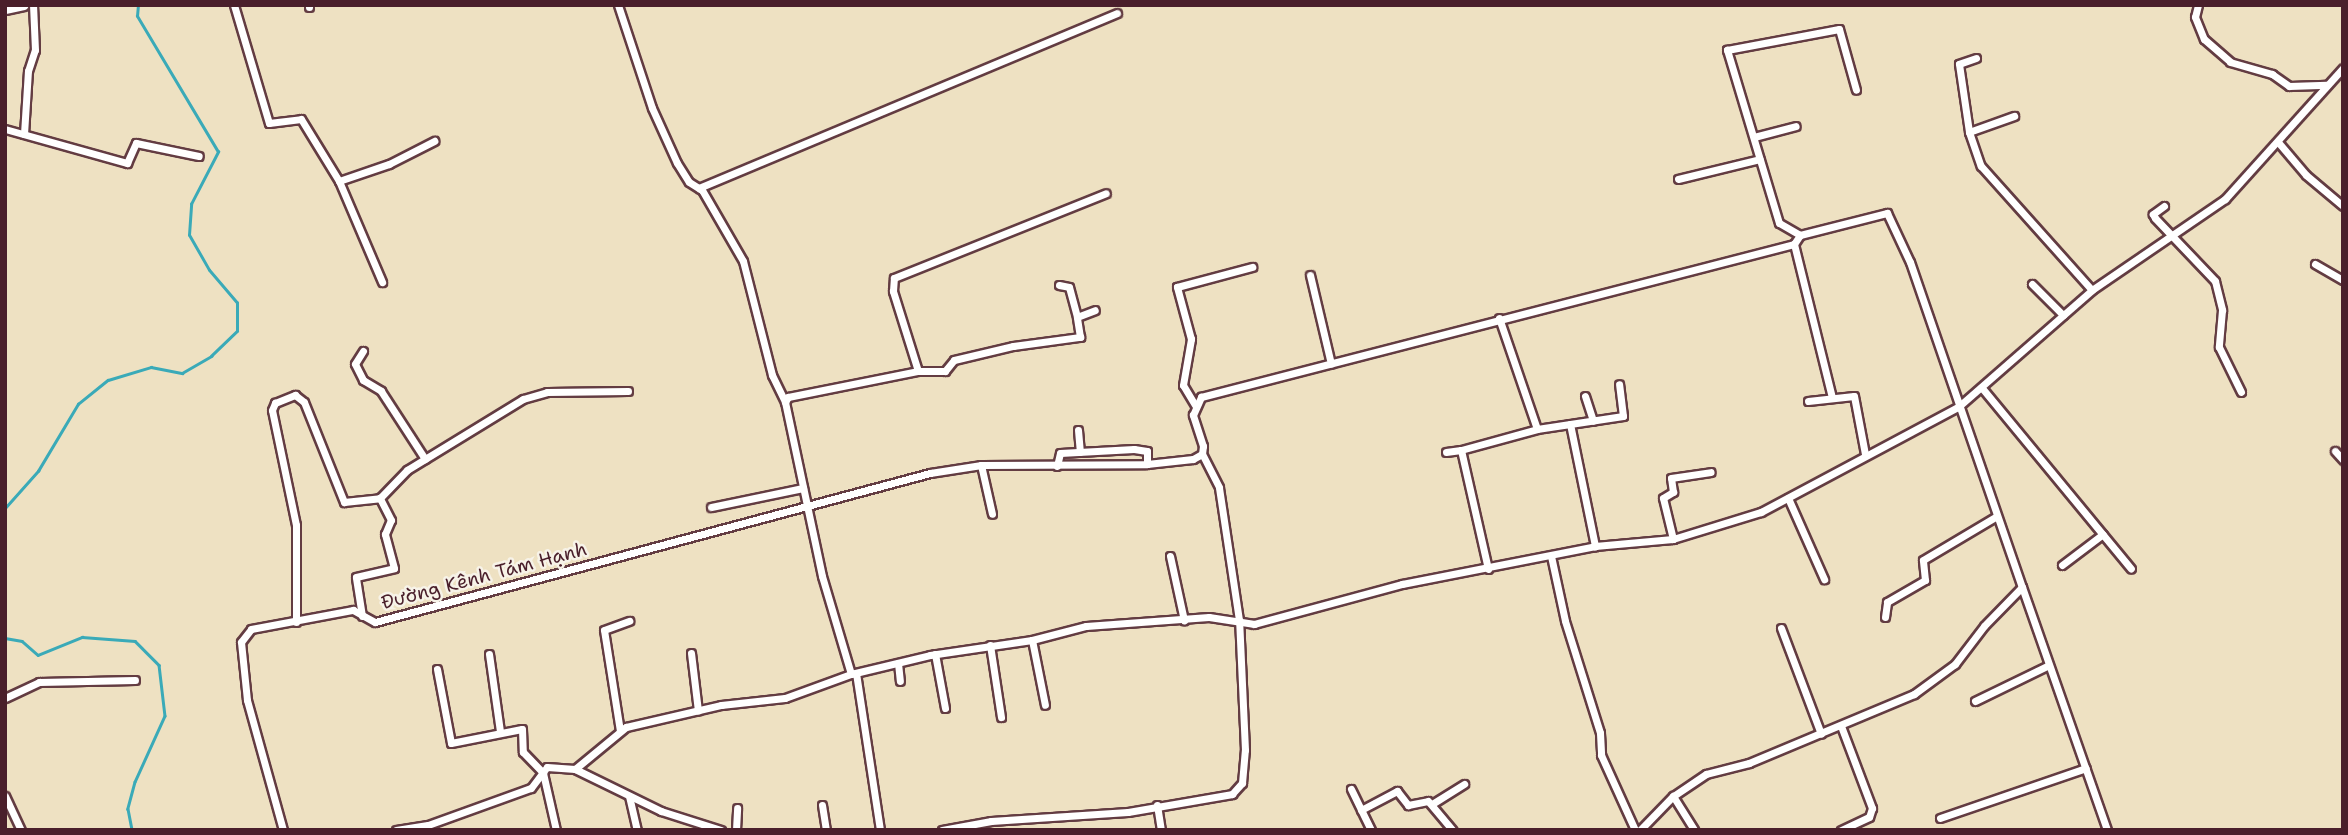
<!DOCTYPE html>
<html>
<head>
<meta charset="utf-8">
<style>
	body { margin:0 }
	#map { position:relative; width:2348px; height:835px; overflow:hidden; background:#eee1c2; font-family:"Shantell Sans",sans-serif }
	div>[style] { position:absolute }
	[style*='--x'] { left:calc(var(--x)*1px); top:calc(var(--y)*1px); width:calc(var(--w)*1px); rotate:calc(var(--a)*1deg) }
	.stream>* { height:2.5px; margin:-1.25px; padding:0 1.25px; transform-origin:1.25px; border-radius:1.25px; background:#3aaab8 }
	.roads { filter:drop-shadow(2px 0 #633c42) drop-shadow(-2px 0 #633c42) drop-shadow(0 2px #633c42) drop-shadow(0 -2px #633c42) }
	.minor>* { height:7px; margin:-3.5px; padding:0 3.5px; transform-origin:3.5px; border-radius:3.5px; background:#fff }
	.tertiary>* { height:9px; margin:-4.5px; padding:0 4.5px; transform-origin:4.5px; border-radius:4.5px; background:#fff }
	span { translate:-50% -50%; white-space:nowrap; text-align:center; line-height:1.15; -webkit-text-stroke:5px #f7f3e8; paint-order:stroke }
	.street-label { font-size:19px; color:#4a1f2b }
	.frame { position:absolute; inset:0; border:7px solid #4a1f2b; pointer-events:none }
</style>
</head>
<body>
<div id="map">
	<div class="stream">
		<i style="--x:5;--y:508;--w:50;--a:-48.3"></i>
		<i style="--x:38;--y:471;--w:78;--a:-59.2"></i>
		<i style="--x:78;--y:404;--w:38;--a:-39"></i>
		<i style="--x:108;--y:380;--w:45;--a:-16.8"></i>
		<i style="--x:151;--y:367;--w:32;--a:11"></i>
		<i style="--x:182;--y:373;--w:34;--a:-30"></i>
		<i style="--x:211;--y:356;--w:36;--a:-44"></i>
		<i style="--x:237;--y:331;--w:28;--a:-90"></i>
		<i style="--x:237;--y:303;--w:43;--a:-130.3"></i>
		<i style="--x:209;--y:270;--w:40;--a:-119.7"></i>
		<i style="--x:189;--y:235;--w:31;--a:-86"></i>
		<i style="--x:191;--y:204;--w:59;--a:-62.6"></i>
		<i style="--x:218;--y:152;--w:158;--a:-120.8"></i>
		<i style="--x:137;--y:16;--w:11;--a:-85"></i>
		<i style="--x:5;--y:638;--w:17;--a:10"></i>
		<i style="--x:22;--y:641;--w:21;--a:41"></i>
		<i style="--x:38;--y:655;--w:48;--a:-22.2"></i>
		<i style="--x:82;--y:637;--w:53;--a:4.3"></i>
		<i style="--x:135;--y:641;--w:34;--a:45"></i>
		<i style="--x:159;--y:665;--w:51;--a:83.3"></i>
		<i style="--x:165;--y:716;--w:72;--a:114.4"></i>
		<i style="--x:135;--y:782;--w:28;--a:105"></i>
		<i style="--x:128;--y:809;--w:21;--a:79"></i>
	</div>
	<div class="roads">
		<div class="minor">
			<i style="--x:234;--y:5;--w:123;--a:73.5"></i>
			<i style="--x:269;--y:123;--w:32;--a:-7"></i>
			<i style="--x:301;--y:119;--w:73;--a:58.5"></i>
			<i style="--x:339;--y:181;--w:110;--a:66.9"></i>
			<i style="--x:309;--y:5;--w:2;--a:90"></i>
			<i style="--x:618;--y:5;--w:108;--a:71.7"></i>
			<i style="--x:652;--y:108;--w:60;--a:65.6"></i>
			<i style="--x:677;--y:163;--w:22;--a:58"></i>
			<i style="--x:689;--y:182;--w:15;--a:32"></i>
			<i style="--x:702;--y:190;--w:82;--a:60"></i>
			<i style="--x:743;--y:261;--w:118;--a:75.7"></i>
			<i style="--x:772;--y:375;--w:30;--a:64"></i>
			<i style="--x:2198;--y:5;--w:12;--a:104"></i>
			<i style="--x:2195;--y:17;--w:24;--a:68"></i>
			<i style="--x:2204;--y:39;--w:35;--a:41"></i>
			<i style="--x:2230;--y:62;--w:44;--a:15.9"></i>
			<i style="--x:2272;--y:74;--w:21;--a:35"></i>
			<i style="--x:2289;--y:86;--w:38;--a:-2"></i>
			<i style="--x:1976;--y:58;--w:18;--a:161"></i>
			<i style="--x:1959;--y:64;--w:69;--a:81.6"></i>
			<i style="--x:1969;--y:132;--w:36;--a:71"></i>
			<i style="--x:1981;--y:166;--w:166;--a:48.2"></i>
			<i style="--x:5;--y:129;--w:127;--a:15.6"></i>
			<i style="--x:127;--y:163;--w:22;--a:-66"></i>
			<i style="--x:136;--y:143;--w:64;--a:11.7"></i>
			<i style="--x:1969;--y:132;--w:48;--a:-19.6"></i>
			<i style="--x:24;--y:134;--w:63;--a:-86.4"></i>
			<i style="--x:28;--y:71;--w:22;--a:-72"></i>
			<i style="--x:35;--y:50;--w:45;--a:-92.5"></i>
			<i style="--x:1754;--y:137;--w:43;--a:-14.7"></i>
			<i style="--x:2278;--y:142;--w:43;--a:49.7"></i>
			<i style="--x:2306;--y:175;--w:48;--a:40"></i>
			<i style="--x:1678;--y:179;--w:84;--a:-13.7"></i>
			<i style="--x:339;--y:181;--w:53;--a:-18.8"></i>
			<i style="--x:389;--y:164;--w:51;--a:-27.1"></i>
			<i style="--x:699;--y:188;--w:453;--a:-22.7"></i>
			<i style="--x:2164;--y:206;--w:14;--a:144"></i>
			<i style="--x:2153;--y:214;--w:4;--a:63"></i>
			<i style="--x:2155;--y:218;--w:87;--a:46.4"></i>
			<i style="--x:2215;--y:281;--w:30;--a:76"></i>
			<i style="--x:2222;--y:310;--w:37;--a:95"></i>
			<i style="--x:2219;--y:347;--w:50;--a:63.9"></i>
			<i style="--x:1800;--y:235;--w:24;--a:-150"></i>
			<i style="--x:1779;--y:223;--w:181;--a:-106.7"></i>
			<i style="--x:1727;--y:50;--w:114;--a:-10.6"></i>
			<i style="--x:1839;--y:29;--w:63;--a:74.4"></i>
			<i style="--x:1794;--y:244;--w:158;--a:76.1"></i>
			<i style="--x:2315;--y:264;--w:32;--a:30"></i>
			<i style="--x:1310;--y:275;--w:91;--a:76.7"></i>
			<i style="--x:2032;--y:284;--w:44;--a:45"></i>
			<i style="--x:1059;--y:285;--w:10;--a:11"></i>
			<i style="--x:1069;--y:287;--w:31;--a:75"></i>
			<i style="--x:1499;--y:318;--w:117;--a:71.1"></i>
			<i style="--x:363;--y:351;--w:15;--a:122"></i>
			<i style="--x:355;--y:364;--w:18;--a:63"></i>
			<i style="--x:363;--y:380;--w:21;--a:31"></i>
			<i style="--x:381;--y:391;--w:81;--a:57.1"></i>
			<i style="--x:918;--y:371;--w:84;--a:-107.4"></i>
			<i style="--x:893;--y:291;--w:13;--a:-86"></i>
			<i style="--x:894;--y:278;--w:228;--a:-21.8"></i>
			<i style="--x:1982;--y:388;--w:234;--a:50.5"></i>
			<i style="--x:1585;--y:396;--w:26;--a:72"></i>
			<i style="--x:1808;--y:401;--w:46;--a:-6.2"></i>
			<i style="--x:1854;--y:396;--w:59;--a:79.3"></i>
			<i style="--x:1195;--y:405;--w:23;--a:-121"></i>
			<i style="--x:1183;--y:385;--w:47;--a:-80.1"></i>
			<i style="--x:1191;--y:339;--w:54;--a:-105.1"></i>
			<i style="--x:1177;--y:287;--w:78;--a:-14.9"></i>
			<i style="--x:1570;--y:424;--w:125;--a:78.4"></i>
			<i style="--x:1078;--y:430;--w:22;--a:85"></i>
			<i style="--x:1461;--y:450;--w:79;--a:-15.4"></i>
			<i style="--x:1537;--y:429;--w:87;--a:-8.6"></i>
			<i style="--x:1623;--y:416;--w:32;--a:-97"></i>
			<i style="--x:2335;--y:451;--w:12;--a:48"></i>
			<i style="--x:1446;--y:452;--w:15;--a:-8"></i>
			<i style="--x:1461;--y:450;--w:122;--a:77.2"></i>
			<i style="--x:981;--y:465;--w:50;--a:77.3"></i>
			<i style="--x:1057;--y:466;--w:13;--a:-77"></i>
			<i style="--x:1060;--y:453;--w:74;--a:-3.1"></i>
			<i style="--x:1134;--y:449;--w:13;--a:9"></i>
			<i style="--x:1147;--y:451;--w:13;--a:90"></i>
			<i style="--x:1788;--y:498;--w:89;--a:66"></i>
			<i style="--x:711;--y:507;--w:94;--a:-11.7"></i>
			<i style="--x:1673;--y:539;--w:42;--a:-103.7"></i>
			<i style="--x:1663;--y:498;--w:12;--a:-31"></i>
			<i style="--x:1673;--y:492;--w:14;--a:-98"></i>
			<i style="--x:1671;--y:478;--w:40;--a:-8.5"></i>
			<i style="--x:1170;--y:556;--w:66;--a:77.7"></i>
			<i style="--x:1551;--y:556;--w:66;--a:77.8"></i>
			<i style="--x:1565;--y:621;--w:117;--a:72.6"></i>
			<i style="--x:1600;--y:733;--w:22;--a:87"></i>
			<i style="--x:1601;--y:755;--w:82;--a:65.6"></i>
			<i style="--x:2062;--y:565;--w:51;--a:-37.1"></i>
			<i style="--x:2022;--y:587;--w:257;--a:70.7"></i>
			<i style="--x:362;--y:616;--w:39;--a:-99"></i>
			<i style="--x:356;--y:577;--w:39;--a:-13"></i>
			<i style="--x:394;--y:568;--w:35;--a:-105"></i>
			<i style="--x:385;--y:534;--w:15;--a:-67"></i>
			<i style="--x:391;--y:520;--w:25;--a:-117"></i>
			<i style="--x:380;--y:498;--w:39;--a:-46"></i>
			<i style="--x:407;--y:470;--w:136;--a:-31.5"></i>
			<i style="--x:523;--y:399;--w:25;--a:-16"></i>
			<i style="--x:547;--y:392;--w:81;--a:-0.7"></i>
			<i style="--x:1885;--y:617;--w:15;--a:-82"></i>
			<i style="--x:1887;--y:602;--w:44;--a:-30.1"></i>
			<i style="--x:1925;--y:580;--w:20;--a:-96"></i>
			<i style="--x:1923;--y:560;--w:86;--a:-30.7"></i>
			<i style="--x:296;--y:622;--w:97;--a:-90"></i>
			<i style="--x:296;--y:525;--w:117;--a:-101.8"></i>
			<i style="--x:272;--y:410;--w:8;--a:-67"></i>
			<i style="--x:275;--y:403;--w:22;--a:-22"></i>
			<i style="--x:295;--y:395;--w:11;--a:38"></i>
			<i style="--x:304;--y:402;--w:108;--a:68.2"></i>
			<i style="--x:344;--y:502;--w:36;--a:-6"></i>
			<i style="--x:1781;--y:628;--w:113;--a:69.3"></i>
			<i style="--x:1032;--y:640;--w:66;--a:78.7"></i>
			<i style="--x:990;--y:645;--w:73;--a:81.3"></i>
			<i style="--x:691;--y:653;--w:58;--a:83.1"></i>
			<i style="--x:489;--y:654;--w:78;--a:81.9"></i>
			<i style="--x:935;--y:654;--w:55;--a:79.5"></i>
			<i style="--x:898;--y:663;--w:18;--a:84"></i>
			<i style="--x:437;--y:669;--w:75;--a:79.3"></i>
			<i style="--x:451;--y:743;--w:72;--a:-11.2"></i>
			<i style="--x:522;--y:729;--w:23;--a:88"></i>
			<i style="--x:523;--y:752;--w:29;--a:46"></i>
			<i style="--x:543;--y:773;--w:58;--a:77.2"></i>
			<i style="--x:856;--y:673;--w:159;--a:81.3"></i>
			<i style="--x:851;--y:674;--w:102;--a:-106.5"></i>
			<i style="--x:822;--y:576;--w:178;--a:-102"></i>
			<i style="--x:785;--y:402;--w:6;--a:-59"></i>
			<i style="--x:788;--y:397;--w:133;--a:-11.3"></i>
			<i style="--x:918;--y:371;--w:27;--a:0"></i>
			<i style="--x:945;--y:371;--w:14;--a:-51"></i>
			<i style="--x:954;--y:360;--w:61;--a:-13.3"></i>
			<i style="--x:1013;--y:346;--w:68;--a:-7.7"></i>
			<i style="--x:1080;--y:337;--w:20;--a:-99"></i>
			<i style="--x:1077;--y:317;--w:19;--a:-21"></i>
			<i style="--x:5;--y:698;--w:38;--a:-25"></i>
			<i style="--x:39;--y:682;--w:96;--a:-1.2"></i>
			<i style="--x:1975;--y:701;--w:82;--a:-25.9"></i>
			<i style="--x:1841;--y:726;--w:88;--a:69.3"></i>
			<i style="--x:1872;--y:808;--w:9;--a:108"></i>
			<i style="--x:1869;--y:817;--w:31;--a:155"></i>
			<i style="--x:620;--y:731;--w:102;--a:-99"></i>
			<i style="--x:604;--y:630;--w:27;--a:-20"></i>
			<i style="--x:575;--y:769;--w:96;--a:26"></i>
			<i style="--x:661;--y:811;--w:63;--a:17.6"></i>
			<i style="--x:1351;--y:789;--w:46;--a:64"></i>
			<i style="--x:5;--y:796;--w:38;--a:65"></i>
			<i style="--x:629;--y:796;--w:35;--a:77"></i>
			<i style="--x:1673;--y:796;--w:40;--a:58"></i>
			<i style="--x:1432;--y:804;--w:38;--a:-32"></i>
			<i style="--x:822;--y:805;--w:25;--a:81"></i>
			<i style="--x:1157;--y:805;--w:25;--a:81"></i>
			<i style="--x:1361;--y:810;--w:41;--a:-27.8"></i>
			<i style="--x:1397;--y:791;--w:18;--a:52"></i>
			<i style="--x:1408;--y:805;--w:20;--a:-11"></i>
			<i style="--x:1428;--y:801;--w:38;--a:50"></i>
			<i style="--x:1940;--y:818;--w:154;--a:-18.9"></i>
			<i style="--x:283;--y:830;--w:135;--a:-105.5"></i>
			<i style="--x:247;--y:700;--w:58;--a:-95.9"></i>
			<i style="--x:241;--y:642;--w:16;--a:-52"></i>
			<i style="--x:251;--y:629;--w:104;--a:-10.6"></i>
			<i style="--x:353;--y:610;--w:25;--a:29"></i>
			<i style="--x:375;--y:622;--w:575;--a:-15.03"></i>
			<i style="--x:930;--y:473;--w:52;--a:-8.9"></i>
			<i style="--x:981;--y:465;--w:166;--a:-0.3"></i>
			<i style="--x:1147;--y:464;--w:46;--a:-6.2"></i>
			<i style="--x:1193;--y:459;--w:10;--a:-29"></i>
			<i style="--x:1202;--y:454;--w:8;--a:-83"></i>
			<i style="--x:1203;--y:446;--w:33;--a:-108"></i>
			<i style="--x:1193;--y:415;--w:20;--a:-66"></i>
			<i style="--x:1201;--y:397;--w:612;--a:-14.47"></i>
			<i style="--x:1794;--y:244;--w:11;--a:-56"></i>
			<i style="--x:1800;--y:235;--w:90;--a:-14.2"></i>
			<i style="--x:1887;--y:213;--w:54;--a:64.9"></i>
			<i style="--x:1910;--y:262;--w:344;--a:71"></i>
			<i style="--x:2022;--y:587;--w:54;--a:134.3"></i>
			<i style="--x:1984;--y:626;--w:48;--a:127.3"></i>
			<i style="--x:1955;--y:664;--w:51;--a:143.8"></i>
			<i style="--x:1914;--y:694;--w:179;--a:157.3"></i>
			<i style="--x:1749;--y:763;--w:44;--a:165.7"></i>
			<i style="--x:1706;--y:774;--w:40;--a:146"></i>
			<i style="--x:1673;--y:796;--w:47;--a:134.1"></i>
			<i style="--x:396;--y:830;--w:32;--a:-9"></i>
			<i style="--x:428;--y:825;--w:109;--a:-19.8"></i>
			<i style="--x:531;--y:788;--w:26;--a:-53"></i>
			<i style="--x:547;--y:767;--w:28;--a:4"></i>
			<i style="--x:575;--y:769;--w:66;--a:-39.5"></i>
			<i style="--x:626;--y:727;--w:98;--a:-13"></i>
			<i style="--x:721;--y:705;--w:64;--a:-6.2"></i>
			<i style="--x:785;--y:698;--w:70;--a:-20"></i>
			<i style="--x:851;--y:674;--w:81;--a:-13.5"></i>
			<i style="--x:930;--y:655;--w:103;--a:-8.4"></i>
			<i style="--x:1032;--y:640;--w:56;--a:-14.5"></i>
			<i style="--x:1086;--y:626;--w:123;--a:-4.2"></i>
			<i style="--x:1209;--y:617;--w:46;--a:8.8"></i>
			<i style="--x:1254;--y:624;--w:153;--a:-15.1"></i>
			<i style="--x:1402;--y:584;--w:197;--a:-11.1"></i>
			<i style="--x:1595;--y:546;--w:78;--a:-5.1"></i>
			<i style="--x:1673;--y:539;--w:92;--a:-17.1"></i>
			<i style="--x:1761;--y:512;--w:223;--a:-28.1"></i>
			<i style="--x:1958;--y:407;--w:178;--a:-41.1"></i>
			<i style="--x:2092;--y:290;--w:161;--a:-34.4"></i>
			<i style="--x:2225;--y:199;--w:176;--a:-48"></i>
			<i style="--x:736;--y:830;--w:22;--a:-87"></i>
			<i style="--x:942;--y:830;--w:50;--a:-10.4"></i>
			<i style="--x:991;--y:821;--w:137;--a:-3.8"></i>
			<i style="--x:1128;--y:812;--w:106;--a:-9.8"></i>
			<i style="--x:1232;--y:794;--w:15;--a:-48"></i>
			<i style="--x:1242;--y:783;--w:33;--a:-85"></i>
			<i style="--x:1245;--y:750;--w:130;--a:-92.6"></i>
			<i style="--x:1239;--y:620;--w:134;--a:-98.6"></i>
			<i style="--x:1219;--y:487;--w:37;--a:-117"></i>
		</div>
		<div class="tertiary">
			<i style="--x:5;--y:9;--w:19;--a:-12"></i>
		</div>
	</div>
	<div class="street-label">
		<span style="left:484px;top:576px;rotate:-15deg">Đường Kênh Tám Hạnh</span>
	</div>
	<div class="frame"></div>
</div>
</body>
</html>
